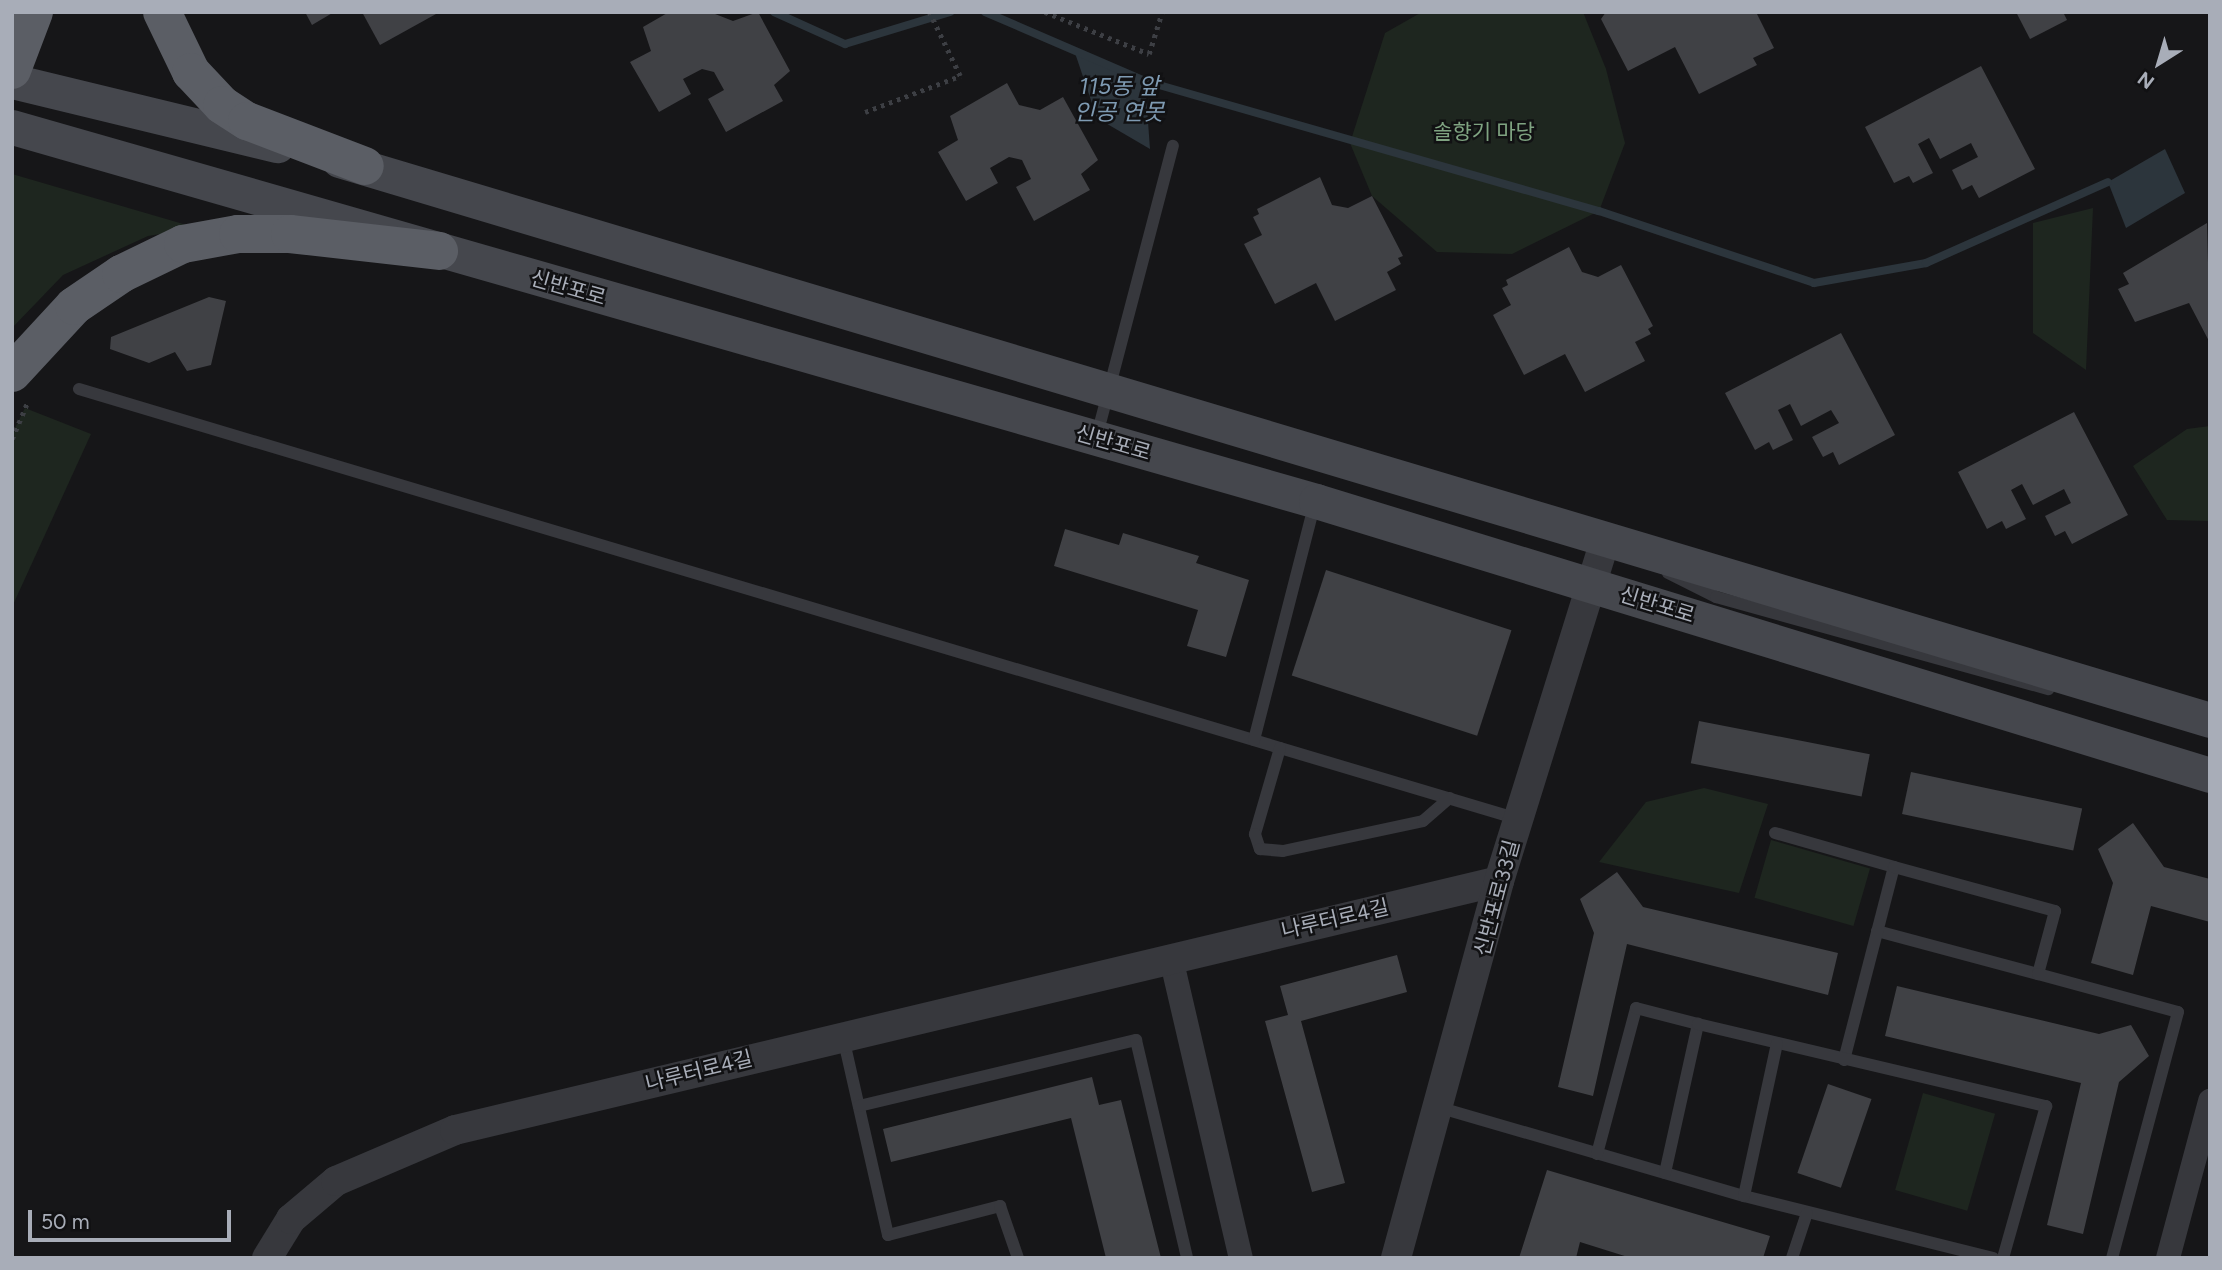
<!DOCTYPE html>
<html>
<head>
<meta charset="utf-8">
<style>
	body { margin:0 }
	#map { position:relative; width:2222px; height:1270px; overflow:hidden; background:#161618; font-family:Figtree,"Noto Sans KR",sans-serif }
	div>[style] { position:absolute }
	[style*='--x'] { left:calc(var(--x)*1px); top:calc(var(--y)*1px); width:calc(var(--w)*1px); rotate:calc(var(--a)*1deg) }
	.green>* { inset:0; background:#1e261f; transform-origin:0 0 }
	.water>* { inset:0; background:#2c353c }
	.stream>* { height:8px; margin:-4px; padding:0 4px; transform-origin:4px; border-radius:4px; background:#2c353c }
	.building>* { inset:0; background:#404145; transform-origin:0 0 }
	.path>* { height:4.5px; margin-top:-2.25px; transform-origin:0; background:repeating-linear-gradient(90deg,#3d3f44 0 3.5px,transparent 0 8.5px) }
	.service>* { height:12px; margin:-6px; padding:0 6px; transform-origin:6px; border-radius:6px; background:#37383d }
	.minor>* { height:24px; margin:-12px; padding:0 12px; transform-origin:12px; border-radius:12px; background:#37383d }
	.tertiary>* { height:30px; margin:-15px; padding:0 15px; transform-origin:15px; border-radius:15px; background:#37383d }
	.secondary>* { height:35px; margin:-17.5px; padding:0 17.5px; transform-origin:17.5px; border-radius:17.5px; background:#45474d }
	.trunk>* { height:38px; margin:-19px; padding:0 19px; transform-origin:19px; border-radius:19px; background:#5b5e65 }
	span { translate:-50% -50%; white-space:nowrap; text-align:center; line-height:1.15; -webkit-text-stroke:5px #111113; paint-order:stroke }
	.park-label { font-size:21px; color:#7fa381 }
	.street-label { font-size:21px; color:#a8adb8 }
	.water-label { font-size:23px; color:#7f9bb3; font-style:italic }
	.frame { position:absolute; inset:0; border:14px solid #a8adb8; pointer-events:none }
	.north { position:absolute; left:2124px; top:28px; width:70px; height:70px; -webkit-text-stroke:5px #111113; paint-order:stroke; rotate:217deg; font-size:19px; font-weight:700; line-height:28px; text-align:center; color:#a8adb8 }
	.north::after { content:''; display:block; margin:auto; width:24px; height:32px; background:#a8adb8; clip-path:polygon(50% 0,100% 100%,50% 72%,0 100%) }
	.scale { position:absolute; left:28px; top:1210px; width:203px; height:32px; box-sizing:border-box; border:4px solid #a8adb8; border-top:0; padding-left:9px; font-size:21px; line-height:24px; white-space:nowrap; color:#a8adb8; -webkit-text-stroke:5px #111113; paint-order:stroke }
</style>
</head>
<body>
<div id="map">
	<div class="green">
		<i style="clip-path:polygon(1422px 12px,1583px 12px,1606px 69px,1625px 143px,1599px 211px,1512px 254px,1437px 252px,1372px 196px,1350px 143px,1385px 33px)"></i>
		<i style="clip-path:polygon(12px 174px,197px 228px,148px 236px,63px 275px,12px 328px)"></i>
		<i style="clip-path:polygon(2093px 208px,2086px 370px,2033px 333px,2033px 223px)"></i>
		<i style="clip-path:polygon(25px 408px,91px 434px,12px 607px,12px 434px)"></i>
		<i style="clip-path:polygon(2210px 426px,2210px 521px,2167px 520px,2133px 466px,2187px 429px)"></i>
		<i style="clip-path:polygon(1704px 788px,1768px 804px,1739px 893px,1599px 862px,1646px 802px)"></i>
		<i style="left:1771px;top:840px;width:103px;height:60px;rotate:16deg"></i>
		<i style="left:1923px;top:1093px;width:75px;height:101px;rotate:16deg"></i>
	</div>
	<div class="water">
		<i style="clip-path:polygon(1074px 50px,1145px 81px,1150px 149px,1097px 118px)"></i>
		<i style="clip-path:polygon(2165px 149px,2185px 193px,2126px 228px,2108px 182px)"></i>
	</div>
	<div class="stream">
		<i style="--x:774;--y:12;--w:78;--a:24.3"></i>
		<i style="--x:845;--y:44;--w:110;--a:-16.9"></i>
		<i style="--x:985;--y:12;--w:174;--a:23.3"></i>
		<i style="--x:1145;--y:81;--w:472;--a:16"></i>
		<i style="--x:1599;--y:211;--w:227;--a:18.5"></i>
		<i style="--x:1814;--y:283;--w:114;--a:-10.1"></i>
		<i style="--x:1926;--y:263;--w:199;--a:-24"></i>
	</div>
	<div class="building">
		<i style="clip-path:polygon(305px 12px,334px 12px,312px 25px)"></i>
		<i style="clip-path:polygon(362px 12px,435px 12px,436px 14px,380px 45px)"></i>
		<i style="clip-path:polygon(669px 12px,710px 12px,733px 21px,758px 12px,790px 71px,774px 85px,783px 101px,726px 132px,708px 99px,724px 90px,714px 72px,702px 69px,683px 79px,691px 94px,659px 112px,630px 62px,651px 51px,643px 27px)"></i>
		<i style="clip-path:polygon(1606px 12px,1756px 12px,1774px 48px,1753px 58px,1757px 65px,1699px 94px,1675px 47px,1628px 71px,1601px 19px)"></i>
		<i style="clip-path:polygon(2016px 12px,2063px 12px,2067px 20px,2030px 39px)"></i>
		<i style="clip-path:polygon(1981px 66px,2035px 169px,1979px 198px,1972px 185px,1962px 190px,1952px 170px,1978px 157px,1971px 143px,1940px 159px,1929px 138px,1918px 144px,1933px 173px,1913px 183px,1909px 176px,1894px 183px,1865px 127px)"></i>
		<i style="clip-path:polygon(1007px 83px,1019px 105px,1040px 110px,1063px 97px,1098px 160px,1081px 174px,1090px 190px,1034px 221px,1016px 187px,1031px 179px,1022px 160px,1009px 157px,990px 168px,998px 183px,966px 201px,938px 152px,958px 140px,950px 116px)"></i>
		<i style="clip-path:polygon(1320px 177px,1332px 205px,1348px 208px,1372px 196px,1403px 256px,1398px 258px,1401px 264px,1387px 272px,1396px 290px,1335px 321px,1316px 283px,1275px 304px,1244px 244px,1262px 235px,1253px 217px,1259px 214px,1257px 209px)"></i>
		<i style="clip-path:polygon(2207px 223px,2210px 343px,2189px 303px,2135px 322px,2118px 289px,2129px 284px,2123px 273px)"></i>
		<i style="clip-path:polygon(1569px 247px,1582px 272px,1598px 277px,1621px 265px,1653px 326px,1648px 329px,1651px 334px,1635px 342px,1645px 361px,1585px 392px,1565px 354px,1524px 375px,1493px 315px,1511px 305px,1502px 288px,1508px 285px,1506px 280px)"></i>
		<i style="clip-path:polygon(209px 297px,226px 301px,211px 365px,187px 371px,175px 352px,149px 363px,110px 349px,111px 337px)"></i>
		<i style="clip-path:polygon(1841px 333px,1895px 435px,1839px 465px,1833px 452px,1823px 457px,1812px 437px,1839px 423px,1831px 410px,1801px 426px,1790px 404px,1778px 410px,1793px 440px,1773px 450px,1769px 442px,1755px 450px,1725px 393px)"></i>
		<i style="clip-path:polygon(2074px 412px,2128px 515px,2072px 544px,2065px 531px,2055px 536px,2045px 516px,2071px 503px,2064px 489px,2033px 505px,2022px 484px,2011px 490px,2026px 519px,2006px 529px,2002px 521px,1987px 529px,1958px 472px)"></i>
		<i style="clip-path:polygon(1065px 529px,1119px 545px,1123px 533px,1199px 556px,1196px 563px,1249px 580px,1226px 657px,1187px 646px,1198px 610px,1054px 566px)"></i>
		<i style="left:1326px;top:570px;width:195px;height:111px;rotate:18deg"></i>
		<i style="left:1699px;top:721px;width:174px;height:43px;rotate:11deg"></i>
		<i style="left:1911px;top:772px;width:175px;height:43px;rotate:12deg"></i>
		<i style="clip-path:polygon(2133px 823px,2164px 867px,2210px 879px,2210px 922px,2151px 906px,2133px 975px,2091px 963px,2113px 883px,2098px 849px)"></i>
		<i style="clip-path:polygon(1617px 872px,1643px 907px,1838px 953px,1828px 995px,1627px 944px,1593px 1096px,1558px 1087px,1594px 933px,1580px 899px)"></i>
		<i style="clip-path:polygon(1397px 955px,1407px 992px,1301px 1021px,1345px 1183px,1312px 1192px,1265px 1021px,1288px 1015px,1280px 986px)"></i>
		<i style="clip-path:polygon(1897px 986px,2099px 1034px,2131px 1025px,2149px 1056px,2119px 1082px,2083px 1234px,2047px 1225px,2081px 1083px,1885px 1036px)"></i>
		<i style="clip-path:polygon(1092px 1077px,1099px 1105px,1121px 1100px,1161px 1258px,1106px 1258px,1071px 1118px,891px 1162px,883px 1129px)"></i>
		<i style="left:1828px;top:1084px;width:46px;height:94px;rotate:19deg"></i>
		<i style="clip-path:polygon(1547px 1170px,1770px 1236px,1763px 1258px,1631px 1258px,1580px 1242px,1576px 1258px,1519px 1258px)"></i>
	</div>
	<div class="path">
		<i style="--x:1045;--y:12;--w:112;--a:22"></i>
		<i style="--x:1149;--y:54;--w:44;--a:-72.8"></i>
		<i style="--x:865;--y:112;--w:102;--a:-20.8"></i>
		<i style="--x:960;--y:76;--w:71;--a:-115.8"></i>
		<i style="--x:12;--y:439;--w:41;--a:-67.2"></i>
	</div>
	<div class="service">
		<i style="--x:79;--y:389;--w:1502;--a:16.64"></i>
		<i style="--x:1097;--y:435;--w:299;--a:-75.3"></i>
		<i style="--x:1668;--y:573;--w:54;--a:26.6"></i>
		<i style="--x:1716;--y:597;--w:345;--a:15.5"></i>
		<i style="--x:1254;--y:740;--w:245;--a:-75.6"></i>
		<i style="--x:1280;--y:748;--w:90;--a:106.2"></i>
		<i style="--x:1255;--y:834;--w:16;--a:72"></i>
		<i style="--x:1260;--y:849;--w:23;--a:5"></i>
		<i style="--x:1283;--y:851;--w:143;--a:-12.1"></i>
		<i style="--x:1423;--y:821;--w:35;--a:-41"></i>
		<i style="--x:1775;--y:833;--w:124;--a:15.9"></i>
		<i style="--x:1877;--y:931;--w:167;--a:15"></i>
		<i style="--x:843;--y:1037;--w:203;--a:77.2"></i>
		<i style="--x:888;--y:1235;--w:116;--a:-14.5"></i>
		<i style="--x:1000;--y:1206;--w:55;--a:70.9"></i>
		<i style="--x:1844;--y:1060;--w:199;--a:-75.5"></i>
		<i style="--x:1894;--y:867;--w:167;--a:15.3"></i>
		<i style="--x:2055;--y:911;--w:65;--a:105.1"></i>
		<i style="--x:2038;--y:974;--w:145;--a:15.2"></i>
		<i style="--x:2178;--y:1012;--w:255;--a:105"></i>
		<i style="--x:859;--y:1106;--w:285;--a:-13.4"></i>
		<i style="--x:1136;--y:1040;--w:224;--a:76.8"></i>
		<i style="--x:1441;--y:1108;--w:316;--a:16.2"></i>
		<i style="--x:1744;--y:1196;--w:257;--a:14"></i>
		<i style="--x:1597;--y:1154;--w:151;--a:-75"></i>
		<i style="--x:1636;--y:1008;--w:64;--a:14.5"></i>
		<i style="--x:1665;--y:1173;--w:153;--a:-77.5"></i>
		<i style="--x:1698;--y:1024;--w:358;--a:13.3"></i>
		<i style="--x:2046;--y:1106;--w:158;--a:105.8"></i>
		<i style="--x:1744;--y:1196;--w:156;--a:-77.8"></i>
		<i style="--x:1792;--y:1258;--w:47;--a:-71.6"></i>
	</div>
	<div class="minor">
		<i style="--x:1171;--y:958;--w:308;--a:76.9"></i>
		<i style="--x:2168;--y:1258;--w:163;--a:-75"></i>
	</div>
	<div class="tertiary">
		<i style="--x:267;--y:1258;--w:46;--a:-58.4"></i>
		<i style="--x:291;--y:1219;--w:59;--a:-40.2"></i>
		<i style="--x:336;--y:1181;--w:129;--a:-23.2"></i>
		<i style="--x:455;--y:1130;--w:1073;--a:-13.41"></i>
		<i style="--x:1396;--y:1258;--w:391;--a:-74.7"></i>
		<i style="--x:1499;--y:881;--w:356;--a:-72.7"></i>
	</div>
	<div class="secondary">
		<i style="--x:12;--y:81;--w:273;--a:13.6"></i>
		<i style="--x:12;--y:127;--w:1357;--a:16"></i>
		<i style="--x:1316;--y:501;--w:935;--a:17.04"></i>
		<i style="--x:339;--y:160;--w:1953;--a:16.66"></i>
	</div>
	<div class="trunk">
		<i style="--x:162;--y:12;--w:67;--a:64.2"></i>
		<i style="--x:191;--y:72;--w:45;--a:46.8"></i>
		<i style="--x:222;--y:105;--w:30;--a:33"></i>
		<i style="--x:247;--y:121;--w:126;--a:20.9"></i>
		<i style="--x:12;--y:70;--w:62;--a:-69.2"></i>
		<i style="--x:12;--y:373;--w:91;--a:-47.2"></i>
		<i style="--x:74;--y:306;--w:57;--a:-34.2"></i>
		<i style="--x:121;--y:274;--w:69;--a:-25.8"></i>
		<i style="--x:183;--y:244;--w:56;--a:-10.3"></i>
		<i style="--x:238;--y:234;--w:52;--a:0"></i>
		<i style="--x:290;--y:234;--w:150;--a:6.5"></i>
	</div>
	<div class="park-label">
		<span style="left:1484px;top:132px">솔향기 마당</span>
	</div>
	<div class="street-label">
		<span style="left:568px;top:288px;rotate:16deg">신반포로</span>
		<span style="left:1113px;top:443px;rotate:16deg">신반포로</span>
		<span style="left:1657px;top:605px;rotate:17deg">신반포로</span>
		<span style="left:1497px;top:898px;rotate:-75deg">신반포로33길</span>
		<span style="left:1335px;top:919px;rotate:-13deg">나루터로4길</span>
		<span style="left:699px;top:1071px;rotate:-14deg">나루터로4길</span>
	</div>
	<div class="water-label">
		<span style="left:1119px;top:99px">115동 앞<br>인공 연못</span>
	</div>
	<div class="frame"></div>
	<div class="north">N</div>
	<div class="scale">50 m</div>
</div>
</body>
</html>
